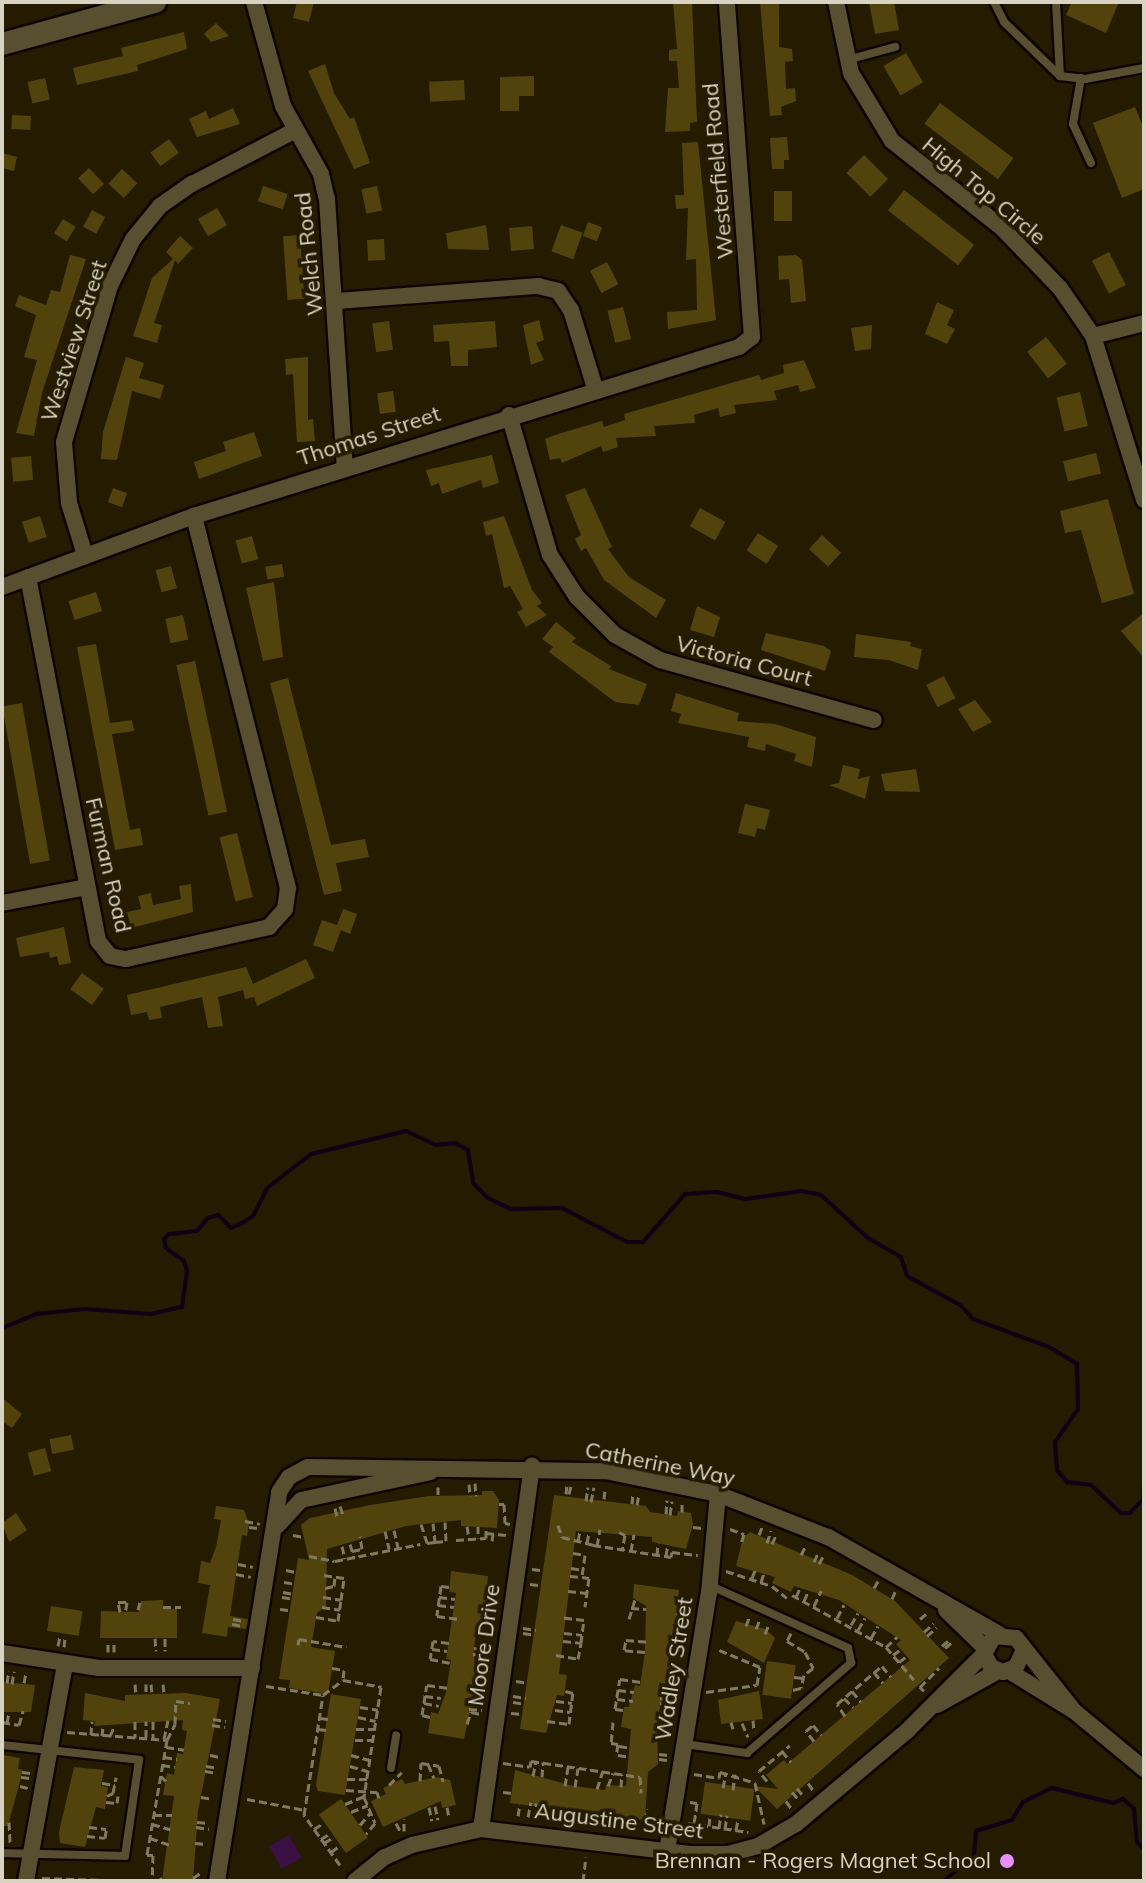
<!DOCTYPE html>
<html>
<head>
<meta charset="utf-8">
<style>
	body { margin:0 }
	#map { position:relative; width:1146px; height:1883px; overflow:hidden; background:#241b00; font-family:Mulish,sans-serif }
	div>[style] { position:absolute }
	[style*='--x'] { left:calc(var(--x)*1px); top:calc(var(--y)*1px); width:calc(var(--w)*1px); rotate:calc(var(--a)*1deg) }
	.green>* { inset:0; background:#3b1044; transform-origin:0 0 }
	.stream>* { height:4px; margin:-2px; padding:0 2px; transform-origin:2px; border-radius:2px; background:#0f0015 }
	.building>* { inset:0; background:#52430d; transform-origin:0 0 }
	.path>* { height:3px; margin-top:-1.5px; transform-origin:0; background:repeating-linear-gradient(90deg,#807963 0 8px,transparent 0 12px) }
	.roads { filter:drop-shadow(2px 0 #0d0500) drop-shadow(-2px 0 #0d0500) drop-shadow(0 2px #0d0500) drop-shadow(0 -2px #0d0500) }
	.lane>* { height:8px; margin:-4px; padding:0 4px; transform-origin:4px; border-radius:4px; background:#584e30 }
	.street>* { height:16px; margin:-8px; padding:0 8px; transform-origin:8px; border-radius:8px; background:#584e30 }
	.secondary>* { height:22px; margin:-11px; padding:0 11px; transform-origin:11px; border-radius:11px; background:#584e30 }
	.dots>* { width:22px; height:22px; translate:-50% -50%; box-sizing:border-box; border:4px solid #241b00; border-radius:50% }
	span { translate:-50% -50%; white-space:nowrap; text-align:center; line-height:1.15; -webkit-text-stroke:7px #241b00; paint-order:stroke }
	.street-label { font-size:22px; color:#d8d3c2 }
	.poi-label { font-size:22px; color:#d8d3c2 }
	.right { translate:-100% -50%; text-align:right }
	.frame { position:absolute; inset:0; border:4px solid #d8d3c2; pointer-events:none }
</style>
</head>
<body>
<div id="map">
	<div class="green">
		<i style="left:289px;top:1835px;width:26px;height:23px;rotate:61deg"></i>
	</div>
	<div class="stream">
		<i style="--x:2;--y:1328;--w:37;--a:-22"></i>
		<i style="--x:36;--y:1314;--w:49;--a:-5.8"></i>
		<i style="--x:85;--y:1309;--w:66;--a:4.3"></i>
		<i style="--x:151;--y:1314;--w:32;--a:-13"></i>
		<i style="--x:182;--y:1307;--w:36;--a:-82"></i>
		<i style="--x:187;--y:1271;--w:10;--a:-107"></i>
		<i style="--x:184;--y:1261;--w:22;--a:-144"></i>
		<i style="--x:166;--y:1248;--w:9;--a:-103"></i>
		<i style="--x:164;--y:1239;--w:7;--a:-45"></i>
		<i style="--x:169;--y:1234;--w:28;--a:-6"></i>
		<i style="--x:197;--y:1231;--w:17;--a:-50"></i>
		<i style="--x:208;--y:1218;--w:10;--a:-17"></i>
		<i style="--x:218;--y:1215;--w:18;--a:45"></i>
		<i style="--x:231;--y:1228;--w:12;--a:-24"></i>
		<i style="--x:242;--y:1223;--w:13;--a:-32"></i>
		<i style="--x:253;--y:1216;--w:31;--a:-63"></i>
		<i style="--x:267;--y:1188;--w:56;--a:-37.7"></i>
		<i style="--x:311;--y:1154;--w:98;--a:-13.6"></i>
		<i style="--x:406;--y:1131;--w:33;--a:25"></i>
		<i style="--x:436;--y:1145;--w:19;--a:-6"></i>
		<i style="--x:455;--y:1143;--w:15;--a:28"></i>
		<i style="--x:468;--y:1150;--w:33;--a:81"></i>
		<i style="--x:473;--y:1183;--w:21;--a:45"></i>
		<i style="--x:488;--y:1198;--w:25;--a:26"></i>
		<i style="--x:511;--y:1209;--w:51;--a:-1.1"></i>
		<i style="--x:562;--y:1208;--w:73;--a:27.6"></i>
		<i style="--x:627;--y:1242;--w:16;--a:0"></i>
		<i style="--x:643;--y:1242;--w:64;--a:-48.8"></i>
		<i style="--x:685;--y:1194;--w:32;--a:-4"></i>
		<i style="--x:717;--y:1192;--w:30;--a:14"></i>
		<i style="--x:746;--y:1199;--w:56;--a:-8.3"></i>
		<i style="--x:801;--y:1191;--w:20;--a:11"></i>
		<i style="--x:821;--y:1195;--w:64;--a:42.5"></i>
		<i style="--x:868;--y:1238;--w:38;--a:30"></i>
		<i style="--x:901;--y:1257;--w:20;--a:72"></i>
		<i style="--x:907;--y:1276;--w:60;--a:28.7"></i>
		<i style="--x:960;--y:1305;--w:19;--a:47"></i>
		<i style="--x:973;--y:1319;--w:81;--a:20.2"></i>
		<i style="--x:1049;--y:1347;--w:33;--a:31"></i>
		<i style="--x:1077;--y:1364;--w:45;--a:88.7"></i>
		<i style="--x:1078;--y:1409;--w:40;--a:124.9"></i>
		<i style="--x:1055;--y:1442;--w:28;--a:86"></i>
		<i style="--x:1057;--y:1470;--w:16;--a:50"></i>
		<i style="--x:1067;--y:1482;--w:24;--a:7"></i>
		<i style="--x:1091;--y:1485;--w:41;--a:43"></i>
		<i style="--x:1121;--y:1513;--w:9;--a:0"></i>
		<i style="--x:1130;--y:1513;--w:19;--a:-47"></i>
		<i style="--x:1143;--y:1499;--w:18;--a:-87"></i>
		<i style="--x:944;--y:1881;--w:40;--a:-41"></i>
		<i style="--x:974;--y:1855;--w:24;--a:-85"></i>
		<i style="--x:976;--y:1831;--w:38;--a:-17"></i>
		<i style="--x:1012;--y:1820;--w:21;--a:-59"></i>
		<i style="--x:1023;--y:1802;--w:32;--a:-26"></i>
		<i style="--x:1052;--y:1788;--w:63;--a:13.8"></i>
		<i style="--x:1113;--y:1803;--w:11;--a:-22"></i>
		<i style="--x:1123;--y:1799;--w:15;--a:42"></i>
		<i style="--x:1134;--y:1809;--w:33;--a:85"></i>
		<i style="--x:1137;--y:1842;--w:10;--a:45"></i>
	</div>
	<div class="building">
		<i style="clip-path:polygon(297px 2px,314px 2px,309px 22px,293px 18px)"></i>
		<i style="clip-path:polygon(673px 2px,692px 2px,697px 122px,690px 123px,690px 131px,665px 132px,668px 88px,679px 88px,677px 61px,669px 61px,669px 50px,677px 49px)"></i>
		<i style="clip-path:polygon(760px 2px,779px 2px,779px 47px,792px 49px,793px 61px,785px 62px,786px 89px,795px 88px,796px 101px,781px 107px,782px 115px,770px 116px)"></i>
		<i style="clip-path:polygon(869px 2px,894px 2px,899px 30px,875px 34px)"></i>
		<i style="clip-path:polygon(1072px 2px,1119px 2px,1106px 33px,1066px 15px)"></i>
		<i style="clip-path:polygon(216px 23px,229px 36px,211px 42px,204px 34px)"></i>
		<i style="clip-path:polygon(184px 32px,187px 49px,137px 65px,138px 71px,77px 85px,73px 68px,123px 56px,121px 48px)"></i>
		<i style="left:906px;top:53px;width:34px;height:26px;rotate:60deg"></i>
		<i style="clip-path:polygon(325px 64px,334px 93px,350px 119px,354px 117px,370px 163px,354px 169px,308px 71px)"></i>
		<i style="clip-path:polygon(534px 76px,534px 96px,519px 96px,519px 111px,500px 111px,500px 77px)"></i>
		<i style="left:45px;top:78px;width:22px;height:18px;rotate:77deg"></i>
		<i style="left:464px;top:80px;width:20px;height:35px;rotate:87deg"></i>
		<i style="left:940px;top:103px;width:92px;height:26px;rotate:37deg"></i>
		<i style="clip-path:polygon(1135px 107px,1144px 129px,1144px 189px,1122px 198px,1093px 123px)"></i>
		<i style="clip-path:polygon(233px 108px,240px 124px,197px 137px,189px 119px,206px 111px,209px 119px)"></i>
		<i style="left:12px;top:115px;width:19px;height:14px;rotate:3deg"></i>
		<i style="clip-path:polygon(787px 137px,789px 160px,784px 160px,784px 169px,772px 169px,770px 138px)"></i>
		<i style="left:169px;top:139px;width:17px;height:23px;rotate:54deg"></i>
		<i style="clip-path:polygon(698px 142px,716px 320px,668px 329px,667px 312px,697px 310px,696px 259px,686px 260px,688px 208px,676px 209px,675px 195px,684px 195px,682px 143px)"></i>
		<i style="clip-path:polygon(2px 153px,17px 157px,14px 171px,2px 168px)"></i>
		<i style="left:864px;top:155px;width:34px;height:25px;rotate:45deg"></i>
		<i style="left:89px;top:168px;width:22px;height:15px;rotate:47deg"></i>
		<i style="left:122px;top:169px;width:21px;height:20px;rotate:43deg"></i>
		<i style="left:263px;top:186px;width:26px;height:16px;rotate:18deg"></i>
		<i style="left:377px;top:186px;width:25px;height:16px;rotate:78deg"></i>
		<i style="left:904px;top:190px;width:89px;height:26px;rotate:38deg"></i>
		<i style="left:792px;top:191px;width:30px;height:18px;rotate:90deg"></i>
		<i style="left:217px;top:208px;width:20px;height:22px;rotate:60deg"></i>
		<i style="left:92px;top:210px;width:15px;height:19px;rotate:28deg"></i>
		<i style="left:63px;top:219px;width:15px;height:17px;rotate:32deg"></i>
		<i style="left:588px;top:222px;width:15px;height:15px;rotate:20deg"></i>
		<i style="clip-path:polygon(486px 225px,489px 250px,448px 249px,446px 233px)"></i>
		<i style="left:561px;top:225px;width:23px;height:28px;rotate:20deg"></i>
		<i style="left:532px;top:226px;width:23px;height:23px;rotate:85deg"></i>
		<i style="left:300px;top:235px;width:64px;height:17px;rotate:86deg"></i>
		<i style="clip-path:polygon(180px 236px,193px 248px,178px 264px,175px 260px,154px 323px,162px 325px,157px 343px,133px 336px,152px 278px,173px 259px,166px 252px)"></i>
		<i style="left:384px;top:239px;width:21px;height:17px;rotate:87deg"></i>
		<i style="left:1109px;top:252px;width:37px;height:19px;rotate:63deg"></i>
		<i style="clip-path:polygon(70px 255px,86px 259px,42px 393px,34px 436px,16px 433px,37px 360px,24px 357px,36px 315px,15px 306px,19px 295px,46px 305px,51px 290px,60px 292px)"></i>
		<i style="clip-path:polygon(796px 255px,802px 260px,806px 301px,791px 303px,789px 279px,779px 280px,778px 256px)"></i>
		<i style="left:607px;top:262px;width:25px;height:19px;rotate:63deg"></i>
		<i style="clip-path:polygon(937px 302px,954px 310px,947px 325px,955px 329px,947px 344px,925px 334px)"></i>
		<i style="left:623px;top:307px;width:33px;height:16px;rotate:76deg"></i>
		<i style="clip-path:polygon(539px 320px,544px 340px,536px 343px,544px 360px,531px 365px,523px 325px)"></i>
		<i style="left:389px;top:321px;width:29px;height:17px;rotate:82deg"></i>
		<i style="clip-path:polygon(495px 321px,497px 347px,468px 350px,468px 366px,451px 366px,449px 341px,434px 342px,433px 325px)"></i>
		<i style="clip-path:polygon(872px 325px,871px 349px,855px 351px,851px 328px)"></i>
		<i style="left:1046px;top:337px;width:34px;height:24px;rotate:52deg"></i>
		<i style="clip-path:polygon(126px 357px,144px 363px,139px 378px,164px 385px,160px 399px,132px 391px,117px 460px,101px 459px,103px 432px)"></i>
		<i style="clip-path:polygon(308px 357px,308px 420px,313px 419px,315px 441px,297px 442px,293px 374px,286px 375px,285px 359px)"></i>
		<i style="clip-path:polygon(804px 360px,816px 388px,800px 392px,798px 385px,774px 391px,777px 400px,734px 405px,736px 413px,720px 417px,718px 408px,694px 415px,695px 423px,654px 426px,656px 436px,616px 438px,618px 447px,603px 452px,601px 446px,562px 463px,560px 458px,550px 460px,545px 439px,555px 435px,602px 421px,604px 427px,625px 420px,624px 414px,759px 375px,761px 380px,784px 373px,783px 365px)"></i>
		<i style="left:393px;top:391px;width:21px;height:16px;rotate:82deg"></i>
		<i style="left:1080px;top:392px;width:35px;height:24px;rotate:77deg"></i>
		<i style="clip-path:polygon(254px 432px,262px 456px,199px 479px,194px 462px,226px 451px,223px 442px)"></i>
		<i style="left:1096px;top:453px;width:21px;height:34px;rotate:76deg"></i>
		<i style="clip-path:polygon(492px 455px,499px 483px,483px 488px,481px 480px,442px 494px,439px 483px,431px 486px,426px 470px)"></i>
		<i style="left:31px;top:456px;width:24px;height:20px;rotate:85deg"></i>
		<i style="left:113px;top:488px;width:15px;height:15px;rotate:20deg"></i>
		<i style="clip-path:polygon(585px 488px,612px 547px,608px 549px,629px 577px,666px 600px,656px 618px,604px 580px,586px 548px,581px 551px,575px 539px,581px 535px,565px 495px)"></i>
		<i style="clip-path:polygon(1108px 499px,1134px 594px,1102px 603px,1081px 530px,1065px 533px,1060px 511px)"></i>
		<i style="left:700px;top:508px;width:29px;height:21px;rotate:29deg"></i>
		<i style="left:40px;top:516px;width:22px;height:19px;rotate:72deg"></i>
		<i style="clip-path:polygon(504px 516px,532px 590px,542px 603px,537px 606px,547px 615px,526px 627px,517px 612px,523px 609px,510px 586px,504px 588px,492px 534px,486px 536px,483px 522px)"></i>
		<i style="left:758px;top:533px;width:24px;height:21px;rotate:33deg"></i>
		<i style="left:822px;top:535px;width:26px;height:19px;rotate:43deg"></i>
		<i style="left:252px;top:536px;width:24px;height:17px;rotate:75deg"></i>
		<i style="left:282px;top:564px;width:13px;height:17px;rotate:81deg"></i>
		<i style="left:171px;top:566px;width:23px;height:16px;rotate:75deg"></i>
		<i style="clip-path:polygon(274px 582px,283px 657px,263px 661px,246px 588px)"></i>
		<i style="left:96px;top:592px;width:20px;height:29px;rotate:72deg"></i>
		<i style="clip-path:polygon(697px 606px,720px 617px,714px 637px,690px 630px)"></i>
		<i style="clip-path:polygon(1144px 613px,1144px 658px,1121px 631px)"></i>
		<i style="left:183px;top:615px;width:25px;height:18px;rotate:78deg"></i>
		<i style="clip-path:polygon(556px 622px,576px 638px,572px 642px,611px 666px,609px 669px,647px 684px,639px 705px,615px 702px,549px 652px,553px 647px,542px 639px)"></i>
		<i style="clip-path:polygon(766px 633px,824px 646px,831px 651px,825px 671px,761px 650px)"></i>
		<i style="clip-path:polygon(856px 634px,911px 642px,910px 646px,922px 649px,918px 670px,889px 660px,854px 657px)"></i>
		<i style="clip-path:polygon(96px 644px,110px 723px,132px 720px,134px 731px,112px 734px,130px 830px,140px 828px,143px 845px,115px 850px,77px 647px)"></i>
		<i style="left:195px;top:661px;width:154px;height:19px;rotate:78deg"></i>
		<i style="left:944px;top:676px;width:25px;height:20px;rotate:63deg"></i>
		<i style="clip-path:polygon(288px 678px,331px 845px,365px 839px,369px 857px,336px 863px,342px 891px,324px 895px,270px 683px)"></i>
		<i style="clip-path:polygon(676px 693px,739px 713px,737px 721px,775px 724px,816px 737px,812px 767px,794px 761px,796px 754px,766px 744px,765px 751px,747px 747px,749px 737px,678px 723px,681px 714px,671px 711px)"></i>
		<i style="clip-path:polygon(975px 700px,992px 722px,973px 732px,958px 709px)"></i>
		<i style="left:22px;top:703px;width:160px;height:20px;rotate:80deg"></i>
		<i style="clip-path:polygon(843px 765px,860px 769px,858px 779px,870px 776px,865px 799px,829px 785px,839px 783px)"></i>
		<i style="clip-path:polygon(916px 769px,920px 792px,885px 791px,881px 774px)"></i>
		<i style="clip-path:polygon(745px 804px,770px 810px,765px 830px,757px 828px,755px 837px,738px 833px)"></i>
		<i style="left:237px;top:833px;width:66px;height:18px;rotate:76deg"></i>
		<i style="clip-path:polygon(191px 884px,193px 912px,131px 928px,127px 912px,141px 909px,138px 896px,151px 893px,153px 905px,181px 899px,179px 886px)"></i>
		<i style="clip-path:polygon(343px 909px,357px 914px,350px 934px,341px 930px,333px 952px,313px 945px,322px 920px,337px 925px)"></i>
		<i style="clip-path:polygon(64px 927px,71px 963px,59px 965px,57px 956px,50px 958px,49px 952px,20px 957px,16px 938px)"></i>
		<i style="clip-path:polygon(306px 959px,315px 978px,257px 1006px,254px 997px,245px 999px,243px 990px,218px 997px,223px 1026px,208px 1028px,202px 997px,160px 1007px,162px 1018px,149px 1020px,147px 1012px,131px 1015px,127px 995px,246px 967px,253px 984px)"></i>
		<i style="left:82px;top:973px;width:27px;height:20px;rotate:36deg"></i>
		<i style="clip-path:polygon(2px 1398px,22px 1414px,12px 1428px,2px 1421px)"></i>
		<i style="left:71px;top:1435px;width:15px;height:22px;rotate:79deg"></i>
		<i style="left:45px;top:1448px;width:24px;height:18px;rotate:75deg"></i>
		<i style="clip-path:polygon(482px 1491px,493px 1491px,499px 1500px,497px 1528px,461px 1526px,461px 1520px,406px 1526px,327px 1549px,326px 1606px,317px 1613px,311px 1647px,335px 1651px,328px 1694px,289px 1688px,290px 1680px,279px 1679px,298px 1558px,309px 1560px,301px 1525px,310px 1518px,370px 1505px,429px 1496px,482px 1495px)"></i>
		<i style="clip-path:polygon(554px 1495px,646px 1506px,650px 1512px,677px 1516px,678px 1511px,691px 1513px,693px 1524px,686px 1549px,652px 1542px,652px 1537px,576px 1531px,559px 1674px,567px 1675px,564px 1696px,557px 1695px,546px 1733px,520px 1729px)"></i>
		<i style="clip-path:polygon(216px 1506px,244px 1510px,249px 1524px,247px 1536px,242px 1535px,230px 1616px,248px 1619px,246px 1629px,228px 1627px,227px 1637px,202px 1633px,210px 1585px,198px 1583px,201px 1561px,210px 1563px,216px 1547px,221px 1520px,214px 1519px)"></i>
		<i style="clip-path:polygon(16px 1513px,27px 1530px,9px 1542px,2px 1523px)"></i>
		<i style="clip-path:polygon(750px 1532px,852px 1575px,895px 1601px,949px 1658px,777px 1809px,754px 1786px,778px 1789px,766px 1775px,784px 1760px,787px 1764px,910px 1660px,896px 1644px,901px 1640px,839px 1600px,794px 1586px,791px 1592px,772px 1583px,775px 1577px,736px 1566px,743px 1538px)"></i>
		<i style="clip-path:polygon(451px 1571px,488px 1576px,483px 1636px,476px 1635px,474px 1648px,476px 1681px,464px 1739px,428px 1733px,431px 1712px,438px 1714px,446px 1692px,451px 1660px,446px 1659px,456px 1593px,449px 1592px)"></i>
		<i style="clip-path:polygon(634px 1584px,679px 1590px,673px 1659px,657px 1719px,658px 1764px,648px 1772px,645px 1820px,510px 1803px,515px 1770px,573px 1786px,605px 1790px,606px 1785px,626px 1786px,631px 1729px,621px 1727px,624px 1707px,629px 1707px,635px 1685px,640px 1686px,645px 1652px,646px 1606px,633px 1598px)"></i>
		<i style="clip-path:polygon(163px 1600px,163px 1609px,177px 1609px,177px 1638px,100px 1638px,101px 1611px,139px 1612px,141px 1601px)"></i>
		<i style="left:51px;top:1606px;width:32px;height:25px;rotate:9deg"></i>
		<i style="clip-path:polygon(736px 1621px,765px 1629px,775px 1638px,764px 1663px,727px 1642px)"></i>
		<i style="left:767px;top:1661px;width:29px;height:34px;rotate:8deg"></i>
		<i style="clip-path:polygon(2px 1682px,35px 1685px,31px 1712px,2px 1712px)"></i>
		<i style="clip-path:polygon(759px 1691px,763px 1719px,721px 1724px,718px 1700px)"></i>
		<i style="clip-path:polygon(85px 1693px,125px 1701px,125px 1695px,186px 1693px,220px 1699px,198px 1811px,193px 1881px,162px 1881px,174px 1796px,163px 1795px,167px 1773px,174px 1775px,177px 1753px,183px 1754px,187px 1731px,182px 1730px,183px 1720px,94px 1726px,95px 1721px,83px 1720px)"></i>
		<i style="clip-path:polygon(331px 1694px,361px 1699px,345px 1795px,318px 1791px,316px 1785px)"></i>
		<i style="clip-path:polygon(2px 1755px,20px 1758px,18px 1769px,23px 1770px,8px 1826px,2px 1826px)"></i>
		<i style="clip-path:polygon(74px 1767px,104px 1770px,101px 1786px,108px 1787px,105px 1809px,96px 1807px,85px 1847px,60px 1843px,59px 1832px)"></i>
		<i style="clip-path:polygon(437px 1777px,450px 1780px,456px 1805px,442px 1808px,441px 1801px,383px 1827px,371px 1801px,386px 1794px,383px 1788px,402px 1779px,405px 1784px)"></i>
		<i style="left:705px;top:1782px;width:50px;height:32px;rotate:8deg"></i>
		<i style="left:341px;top:1799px;width:47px;height:27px;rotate:55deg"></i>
	</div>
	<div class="path">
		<i style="--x:475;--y:1483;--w:13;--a:86"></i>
		<i style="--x:469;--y:1484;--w:12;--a:85"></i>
		<i style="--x:438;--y:1487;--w:8;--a:90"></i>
		<i style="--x:566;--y:1494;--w:9;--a:-84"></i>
		<i style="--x:569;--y:1494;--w:8;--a:-76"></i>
		<i style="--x:604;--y:1499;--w:10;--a:-84"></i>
		<i style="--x:586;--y:1501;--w:14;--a:-82"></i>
		<i style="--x:591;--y:1502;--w:15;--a:-79"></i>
		<i style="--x:499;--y:1504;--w:5;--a:0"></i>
		<i style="--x:504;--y:1504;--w:19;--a:87"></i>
		<i style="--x:505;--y:1523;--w:5;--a:11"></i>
		<i style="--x:632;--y:1504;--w:11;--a:-85"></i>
		<i style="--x:637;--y:1505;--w:11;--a:-80"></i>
		<i style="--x:340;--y:1506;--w:9;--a:72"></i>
		<i style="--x:335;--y:1508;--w:9;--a:77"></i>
		<i style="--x:682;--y:1512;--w:8;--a:-90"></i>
		<i style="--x:666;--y:1514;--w:14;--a:-86"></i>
		<i style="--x:670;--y:1515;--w:14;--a:-82"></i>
		<i style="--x:245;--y:1521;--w:15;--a:11"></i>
		<i style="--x:433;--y:1523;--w:19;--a:84"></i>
		<i style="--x:421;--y:1524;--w:20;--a:72"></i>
		<i style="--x:427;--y:1543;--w:8;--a:-7"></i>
		<i style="--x:435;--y:1542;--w:11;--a:-5"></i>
		<i style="--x:446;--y:1541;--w:19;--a:-93"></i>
		<i style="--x:558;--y:1525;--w:13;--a:72"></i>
		<i style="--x:562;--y:1537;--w:32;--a:14"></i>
		<i style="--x:593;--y:1545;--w:79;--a:8.7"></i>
		<i style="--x:671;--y:1557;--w:5;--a:-79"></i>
		<i style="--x:672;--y:1552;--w:26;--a:7"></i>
		<i style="--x:467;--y:1526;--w:13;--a:81"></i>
		<i style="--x:478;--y:1526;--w:12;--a:90"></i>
		<i style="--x:249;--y:1527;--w:10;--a:6"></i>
		<i style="--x:693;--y:1527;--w:9;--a:6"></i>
		<i style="--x:730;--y:1529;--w:15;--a:20"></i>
		<i style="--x:744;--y:1534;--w:10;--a:107"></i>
		<i style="--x:394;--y:1530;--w:18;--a:77"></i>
		<i style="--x:385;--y:1531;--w:18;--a:77"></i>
		<i style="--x:619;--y:1532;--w:7;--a:27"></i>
		<i style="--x:625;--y:1535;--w:15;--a:101"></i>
		<i style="--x:486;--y:1533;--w:20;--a:6"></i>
		<i style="--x:293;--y:1535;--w:11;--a:10"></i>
		<i style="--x:759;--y:1535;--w:9;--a:-69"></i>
		<i style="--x:456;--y:1540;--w:30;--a:-4"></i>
		<i style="--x:486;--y:1538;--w:10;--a:-90"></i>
		<i style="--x:492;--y:1541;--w:8;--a:-83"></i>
		<i style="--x:578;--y:1541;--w:10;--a:-79"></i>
		<i style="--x:587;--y:1543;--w:11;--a:-80"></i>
		<i style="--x:767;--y:1543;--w:13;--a:-72"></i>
		<i style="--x:350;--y:1544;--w:14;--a:73"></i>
		<i style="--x:772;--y:1544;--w:12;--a:-66"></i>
		<i style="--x:342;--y:1546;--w:13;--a:77"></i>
		<i style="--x:597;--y:1546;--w:17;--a:-80"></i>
		<i style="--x:352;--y:1551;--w:10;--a:-11"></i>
		<i style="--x:362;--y:1549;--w:13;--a:-99"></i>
		<i style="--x:631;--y:1551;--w:17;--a:-80"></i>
		<i style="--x:573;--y:1553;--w:12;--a:9"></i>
		<i style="--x:585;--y:1555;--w:22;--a:98"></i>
		<i style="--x:582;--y:1577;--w:7;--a:8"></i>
		<i style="--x:589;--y:1578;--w:29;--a:98"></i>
		<i style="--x:657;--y:1555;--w:12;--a:-85"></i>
		<i style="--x:801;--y:1555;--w:11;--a:-63"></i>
		<i style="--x:309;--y:1556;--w:26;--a:11"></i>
		<i style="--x:335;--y:1561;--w:87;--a:-11.3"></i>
		<i style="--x:666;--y:1556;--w:12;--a:-81"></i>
		<i style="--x:814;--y:1562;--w:12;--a:-66"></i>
		<i style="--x:238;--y:1564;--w:15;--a:11"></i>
		<i style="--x:819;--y:1564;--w:11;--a:-63"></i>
		<i style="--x:571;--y:1568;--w:12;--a:9"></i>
		<i style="--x:532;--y:1569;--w:8;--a:7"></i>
		<i style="--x:286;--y:1570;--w:10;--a:11"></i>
		<i style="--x:726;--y:1571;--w:48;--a:18.1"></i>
		<i style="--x:772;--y:1586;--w:19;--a:39"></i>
		<i style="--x:236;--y:1574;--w:15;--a:11"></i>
		<i style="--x:570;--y:1576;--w:12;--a:5"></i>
		<i style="--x:752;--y:1578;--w:9;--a:-69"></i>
		<i style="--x:284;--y:1582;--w:12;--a:9"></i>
		<i style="--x:761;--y:1582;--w:9;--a:-72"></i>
		<i style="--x:530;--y:1584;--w:8;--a:7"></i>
		<i style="--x:449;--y:1587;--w:8;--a:-173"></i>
		<i style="--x:441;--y:1586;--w:30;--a:98"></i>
		<i style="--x:437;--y:1616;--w:22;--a:8"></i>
		<i style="--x:325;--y:1588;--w:9;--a:-13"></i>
		<i style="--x:334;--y:1586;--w:10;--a:-84"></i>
		<i style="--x:874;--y:1588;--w:8;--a:-60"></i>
		<i style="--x:487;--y:1590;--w:11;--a:85"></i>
		<i style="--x:488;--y:1601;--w:10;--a:11"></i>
		<i style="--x:568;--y:1591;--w:19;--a:6"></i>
		<i style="--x:283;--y:1592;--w:11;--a:10"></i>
		<i style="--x:792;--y:1595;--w:107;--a:29"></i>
		<i style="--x:886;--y:1647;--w:43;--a:49.7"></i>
		<i style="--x:282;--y:1597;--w:12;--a:9"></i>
		<i style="--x:323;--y:1597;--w:18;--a:9"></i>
		<i style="--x:439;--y:1597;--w:16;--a:7"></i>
		<i style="--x:796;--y:1597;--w:10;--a:-66"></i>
		<i style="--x:892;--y:1599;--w:8;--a:-67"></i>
		<i style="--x:804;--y:1601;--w:10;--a:-66"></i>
		<i style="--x:677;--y:1603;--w:14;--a:12"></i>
		<i style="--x:438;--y:1605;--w:16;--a:7"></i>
		<i style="--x:485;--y:1605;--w:13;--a:4"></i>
		<i style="--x:814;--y:1606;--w:17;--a:-65"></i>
		<i style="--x:163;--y:1607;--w:18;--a:0"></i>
		<i style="--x:322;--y:1607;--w:18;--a:9"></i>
		<i style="--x:631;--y:1608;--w:15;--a:4"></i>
		<i style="--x:280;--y:1609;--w:8;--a:7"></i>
		<i style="--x:138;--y:1610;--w:8;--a:-76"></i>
		<i style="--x:484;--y:1610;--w:13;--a:9"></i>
		<i style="--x:120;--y:1612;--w:10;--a:-101"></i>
		<i style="--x:118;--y:1602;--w:9;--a:0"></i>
		<i style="--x:127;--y:1602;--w:12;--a:99"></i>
		<i style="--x:676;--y:1613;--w:14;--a:8"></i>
		<i style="--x:316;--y:1617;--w:22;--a:10"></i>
		<i style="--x:338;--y:1621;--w:21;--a:-82"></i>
		<i style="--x:341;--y:1600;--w:22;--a:-82"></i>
		<i style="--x:344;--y:1578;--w:21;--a:-172"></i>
		<i style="--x:837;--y:1618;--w:15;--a:-62"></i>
		<i style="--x:233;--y:1619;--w:11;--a:10"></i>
		<i style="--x:629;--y:1619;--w:21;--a:-73"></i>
		<i style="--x:920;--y:1619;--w:8;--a:-40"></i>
		<i style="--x:485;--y:1622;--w:10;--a:6"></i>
		<i style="--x:232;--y:1624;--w:11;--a:10"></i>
		<i style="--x:851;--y:1625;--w:14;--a:-60"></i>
		<i style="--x:746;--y:1626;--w:12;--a:-70"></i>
		<i style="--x:523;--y:1628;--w:13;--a:9"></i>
		<i style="--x:756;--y:1629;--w:11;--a:-68"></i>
		<i style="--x:858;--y:1630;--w:14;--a:-60"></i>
		<i style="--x:924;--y:1632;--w:13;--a:-42"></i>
		<i style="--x:523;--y:1633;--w:12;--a:9"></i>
		<i style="--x:564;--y:1633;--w:18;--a:6"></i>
		<i style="--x:791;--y:1633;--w:9;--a:117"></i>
		<i style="--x:787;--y:1641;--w:21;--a:31"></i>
		<i style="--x:805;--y:1652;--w:18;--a:63"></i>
		<i style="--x:813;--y:1668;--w:11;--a:142"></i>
		<i style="--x:804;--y:1675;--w:13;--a:103"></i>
		<i style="--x:801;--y:1688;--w:9;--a:167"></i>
		<i style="--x:765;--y:1634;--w:11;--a:-68"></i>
		<i style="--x:927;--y:1636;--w:13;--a:-42"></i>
		<i style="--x:155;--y:1638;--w:13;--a:86"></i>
		<i style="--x:165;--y:1638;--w:13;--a:90"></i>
		<i style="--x:871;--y:1638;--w:14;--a:-60"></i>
		<i style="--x:563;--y:1641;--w:18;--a:6"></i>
		<i style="--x:449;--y:1643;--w:16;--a:-173"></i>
		<i style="--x:433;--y:1641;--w:18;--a:99"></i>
		<i style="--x:430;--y:1659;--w:20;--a:11"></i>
		<i style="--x:298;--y:1645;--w:6;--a:-81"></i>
		<i style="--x:299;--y:1639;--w:48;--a:9.7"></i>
		<i style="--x:58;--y:1646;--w:10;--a:-79"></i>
		<i style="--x:942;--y:1646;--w:9;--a:-41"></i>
		<i style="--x:64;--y:1647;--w:10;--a:-84"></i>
		<i style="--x:886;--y:1647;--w:15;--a:-42"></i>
		<i style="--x:474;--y:1648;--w:16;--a:11"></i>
		<i style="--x:945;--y:1648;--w:8;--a:-40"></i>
		<i style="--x:432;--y:1649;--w:15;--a:8"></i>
		<i style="--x:674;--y:1649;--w:10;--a:6"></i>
		<i style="--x:108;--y:1652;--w:10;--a:-90"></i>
		<i style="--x:114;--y:1652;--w:10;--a:-90"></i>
		<i style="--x:645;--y:1652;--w:21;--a:-175"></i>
		<i style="--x:624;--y:1650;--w:10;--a:-79"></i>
		<i style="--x:626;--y:1640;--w:21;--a:5"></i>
		<i style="--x:473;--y:1654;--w:16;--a:7"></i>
		<i style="--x:674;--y:1654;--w:9;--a:6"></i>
		<i style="--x:556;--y:1655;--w:22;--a:10"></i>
		<i style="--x:578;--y:1659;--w:16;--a:-79"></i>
		<i style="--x:581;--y:1643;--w:23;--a:-83"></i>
		<i style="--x:584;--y:1620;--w:23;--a:-173"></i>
		<i style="--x:893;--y:1655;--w:10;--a:-37"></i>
		<i style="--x:899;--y:1662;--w:10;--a:-37"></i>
		<i style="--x:476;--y:1666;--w:12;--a:5"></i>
		<i style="--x:882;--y:1666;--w:14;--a:51"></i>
		<i style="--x:332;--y:1668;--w:12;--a:9"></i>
		<i style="--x:344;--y:1670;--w:10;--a:96"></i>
		<i style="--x:874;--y:1672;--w:14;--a:51"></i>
		<i style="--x:794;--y:1677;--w:9;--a:6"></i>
		<i style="--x:516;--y:1681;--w:12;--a:9"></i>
		<i style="--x:7;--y:1683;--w:12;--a:-81"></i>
		<i style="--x:24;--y:1683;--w:10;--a:-79"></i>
		<i style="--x:12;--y:1684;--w:13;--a:-81"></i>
		<i style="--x:135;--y:1684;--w:11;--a:85"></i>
		<i style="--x:146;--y:1684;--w:10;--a:90"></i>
		<i style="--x:151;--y:1684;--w:10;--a:84"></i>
		<i style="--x:163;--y:1684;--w:10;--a:84"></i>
		<i style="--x:266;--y:1686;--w:58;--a:9"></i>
		<i style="--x:665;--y:1687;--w:13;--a:9"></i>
		<i style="--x:618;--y:1690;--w:16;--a:7"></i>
		<i style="--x:852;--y:1691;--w:14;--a:51"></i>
		<i style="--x:924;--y:1691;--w:6;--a:-135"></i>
		<i style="--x:920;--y:1687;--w:27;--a:-45"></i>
		<i style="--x:706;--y:1692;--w:51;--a:-7.8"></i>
		<i style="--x:757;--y:1685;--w:18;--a:-81"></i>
		<i style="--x:760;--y:1667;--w:47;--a:-157.3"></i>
		<i style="--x:474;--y:1693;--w:10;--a:6"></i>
		<i style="--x:425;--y:1696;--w:16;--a:7"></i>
		<i style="--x:513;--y:1696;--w:13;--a:9"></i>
		<i style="--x:660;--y:1698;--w:17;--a:7"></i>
		<i style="--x:844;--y:1698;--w:13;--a:45"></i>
		<i style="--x:617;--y:1699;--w:16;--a:7"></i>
		<i style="--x:556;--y:1701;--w:16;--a:7"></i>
		<i style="--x:513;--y:1702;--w:12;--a:9"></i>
		<i style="--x:424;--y:1703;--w:15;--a:11"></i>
		<i style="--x:660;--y:1703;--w:16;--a:11"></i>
		<i style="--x:470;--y:1704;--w:12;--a:5"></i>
		<i style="--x:360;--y:1707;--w:18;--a:9"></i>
		<i style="--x:469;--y:1709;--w:13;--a:4"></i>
		<i style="--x:555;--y:1710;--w:15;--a:8"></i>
		<i style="--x:623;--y:1710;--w:8;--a:-173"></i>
		<i style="--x:615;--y:1709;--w:30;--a:-81"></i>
		<i style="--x:620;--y:1679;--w:21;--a:8"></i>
		<i style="--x:511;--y:1713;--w:11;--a:5"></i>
		<i style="--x:845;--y:1716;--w:14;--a:-124"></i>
		<i style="--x:837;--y:1704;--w:60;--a:-40.3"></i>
		<i style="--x:358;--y:1717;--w:18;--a:13"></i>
		<i style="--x:430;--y:1717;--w:8;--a:-166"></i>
		<i style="--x:422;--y:1715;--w:30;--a:-81"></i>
		<i style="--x:427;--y:1685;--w:22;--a:8"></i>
		<i style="--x:320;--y:1718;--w:8;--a:7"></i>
		<i style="--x:655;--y:1718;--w:13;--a:9"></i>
		<i style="--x:668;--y:1720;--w:11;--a:-80"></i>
		<i style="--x:670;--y:1709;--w:5;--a:0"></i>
		<i style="--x:213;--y:1719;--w:13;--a:9"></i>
		<i style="--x:753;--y:1720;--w:12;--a:85"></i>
		<i style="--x:135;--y:1721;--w:17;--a:90"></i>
		<i style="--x:153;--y:1721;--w:18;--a:90"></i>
		<i style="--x:547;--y:1721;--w:22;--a:8"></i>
		<i style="--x:569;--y:1724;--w:31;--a:-83"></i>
		<i style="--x:573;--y:1693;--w:8;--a:-166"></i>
		<i style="--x:2;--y:1722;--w:17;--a:10"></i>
		<i style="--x:19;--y:1725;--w:15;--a:-74"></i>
		<i style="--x:613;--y:1722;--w:21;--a:95"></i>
		<i style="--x:611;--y:1743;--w:7;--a:8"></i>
		<i style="--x:618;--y:1744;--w:12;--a:99"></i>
		<i style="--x:731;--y:1722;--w:7;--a:74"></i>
		<i style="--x:7;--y:1723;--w:10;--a:-79"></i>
		<i style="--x:742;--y:1723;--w:15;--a:67"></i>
		<i style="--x:467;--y:1724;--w:13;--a:-72"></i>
		<i style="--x:471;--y:1712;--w:10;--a:11"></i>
		<i style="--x:212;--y:1725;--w:13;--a:9"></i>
		<i style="--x:318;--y:1729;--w:8;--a:7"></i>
		<i style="--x:356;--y:1729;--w:19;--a:0"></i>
		<i style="--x:67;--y:1732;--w:100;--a:4.6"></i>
		<i style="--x:167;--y:1740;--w:117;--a:99.9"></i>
		<i style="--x:147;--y:1855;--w:6;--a:0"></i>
		<i style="--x:153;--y:1855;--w:26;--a:92"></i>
		<i style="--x:91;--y:1735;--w:14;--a:-86"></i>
		<i style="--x:102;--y:1736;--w:10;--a:-84"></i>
		<i style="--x:110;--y:1736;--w:10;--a:-66"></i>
		<i style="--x:146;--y:1738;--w:17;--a:-90"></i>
		<i style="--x:164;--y:1739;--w:19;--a:-78"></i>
		<i style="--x:167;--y:1740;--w:18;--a:-63"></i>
		<i style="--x:175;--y:1724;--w:23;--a:-88"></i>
		<i style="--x:176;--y:1701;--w:14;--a:8"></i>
		<i style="--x:355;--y:1740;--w:18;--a:0"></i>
		<i style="--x:814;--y:1741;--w:13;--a:-129"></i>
		<i style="--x:806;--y:1731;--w:9;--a:-41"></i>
		<i style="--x:813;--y:1725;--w:13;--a:51"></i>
		<i style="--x:619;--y:1746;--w:12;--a:9"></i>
		<i style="--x:166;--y:1747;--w:18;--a:9"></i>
		<i style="--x:782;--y:1751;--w:14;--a:51"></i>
		<i style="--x:659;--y:1754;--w:9;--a:6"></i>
		<i style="--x:210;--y:1755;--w:10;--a:11"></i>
		<i style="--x:351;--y:1755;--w:20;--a:15"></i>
		<i style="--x:618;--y:1755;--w:12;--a:9"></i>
		<i style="--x:164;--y:1757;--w:13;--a:9"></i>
		<i style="--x:659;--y:1759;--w:8;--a:7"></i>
		<i style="--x:503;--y:1763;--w:27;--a:8"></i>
		<i style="--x:530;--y:1767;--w:6;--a:-81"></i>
		<i style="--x:531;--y:1761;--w:110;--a:8.4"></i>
		<i style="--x:640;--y:1777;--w:16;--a:86"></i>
		<i style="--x:428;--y:1764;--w:15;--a:67"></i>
		<i style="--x:162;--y:1765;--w:13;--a:9"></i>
		<i style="--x:206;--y:1766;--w:12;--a:9"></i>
		<i style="--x:350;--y:1766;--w:19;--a:16"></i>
		<i style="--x:205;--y:1771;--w:12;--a:9"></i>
		<i style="--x:22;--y:1772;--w:9;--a:6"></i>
		<i style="--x:694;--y:1774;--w:25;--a:9"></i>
		<i style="--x:719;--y:1778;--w:6;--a:-81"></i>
		<i style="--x:720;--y:1772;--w:37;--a:17"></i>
		<i style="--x:755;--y:1783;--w:42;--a:77.6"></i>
		<i style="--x:161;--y:1776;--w:7;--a:45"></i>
		<i style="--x:533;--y:1776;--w:15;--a:-79"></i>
		<i style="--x:21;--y:1777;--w:9;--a:6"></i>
		<i style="--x:542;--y:1777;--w:15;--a:-86"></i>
		<i style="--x:347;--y:1779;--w:20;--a:0"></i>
		<i style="--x:420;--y:1781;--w:18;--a:-87"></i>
		<i style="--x:421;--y:1763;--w:18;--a:9"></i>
		<i style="--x:439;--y:1766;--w:16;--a:75"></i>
		<i style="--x:767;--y:1781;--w:13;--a:-129"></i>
		<i style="--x:759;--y:1771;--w:40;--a:-40"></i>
		<i style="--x:102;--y:1783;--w:13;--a:9"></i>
		<i style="--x:808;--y:1783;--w:9;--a:54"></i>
		<i style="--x:389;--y:1785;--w:18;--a:-45"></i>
		<i style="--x:20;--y:1786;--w:8;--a:14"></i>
		<i style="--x:565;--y:1786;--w:20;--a:-81"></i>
		<i style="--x:608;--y:1786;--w:14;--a:-69"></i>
		<i style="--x:575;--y:1787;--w:19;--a:-81"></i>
		<i style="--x:621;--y:1787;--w:13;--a:-86"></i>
		<i style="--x:723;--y:1788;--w:16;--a:-79"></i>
		<i style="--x:797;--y:1788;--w:11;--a:52"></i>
		<i style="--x:597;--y:1789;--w:19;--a:-72"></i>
		<i style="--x:346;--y:1790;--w:31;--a:4"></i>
		<i style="--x:377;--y:1792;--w:6;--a:72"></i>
		<i style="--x:733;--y:1790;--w:16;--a:-83"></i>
		<i style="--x:503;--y:1792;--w:9;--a:6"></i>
		<i style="--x:792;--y:1792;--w:12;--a:48"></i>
		<i style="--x:107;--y:1796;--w:7;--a:-27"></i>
		<i style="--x:113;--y:1793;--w:16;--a:-79"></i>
		<i style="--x:201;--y:1797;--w:12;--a:9"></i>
		<i style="--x:247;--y:1799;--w:59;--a:10.7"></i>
		<i style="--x:786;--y:1801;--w:9;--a:54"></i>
		<i style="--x:106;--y:1802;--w:11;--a:5"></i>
		<i style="--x:117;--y:1803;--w:7;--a:-82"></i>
		<i style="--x:690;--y:1802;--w:7;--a:8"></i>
		<i style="--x:697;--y:1803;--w:21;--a:98"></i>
		<i style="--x:345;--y:1804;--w:22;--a:-22"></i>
		<i style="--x:435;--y:1806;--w:14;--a:78"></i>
		<i style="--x:429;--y:1807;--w:14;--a:78"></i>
		<i style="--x:447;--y:1807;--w:10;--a:79"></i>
		<i style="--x:351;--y:1812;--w:18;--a:-22"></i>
		<i style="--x:154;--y:1815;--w:18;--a:0"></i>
		<i style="--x:518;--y:1816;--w:12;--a:-81"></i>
		<i style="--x:528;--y:1817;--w:15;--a:-79"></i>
		<i style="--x:534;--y:1818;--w:15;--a:-82"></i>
		<i style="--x:9;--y:1822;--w:21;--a:87"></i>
		<i style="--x:197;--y:1822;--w:12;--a:5"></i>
		<i style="--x:563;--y:1822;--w:11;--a:-85"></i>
		<i style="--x:396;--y:1823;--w:11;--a:63"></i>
		<i style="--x:568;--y:1823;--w:11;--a:-80"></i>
		<i style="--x:688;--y:1823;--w:61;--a:8.5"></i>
		<i style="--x:152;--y:1824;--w:19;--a:16"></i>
		<i style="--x:360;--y:1825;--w:17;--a:-50"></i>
		<i style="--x:596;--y:1826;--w:10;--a:-79"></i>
		<i style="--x:709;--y:1826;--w:10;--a:-84"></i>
		<i style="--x:89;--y:1827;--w:17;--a:7"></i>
		<i style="--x:196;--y:1827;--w:13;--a:9"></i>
		<i style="--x:607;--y:1828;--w:15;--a:-82"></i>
		<i style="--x:719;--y:1828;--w:14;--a:-82"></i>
		<i style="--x:314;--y:1829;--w:9;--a:-32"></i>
		<i style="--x:613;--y:1829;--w:15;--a:-82"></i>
		<i style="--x:725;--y:1829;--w:14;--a:-82"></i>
		<i style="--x:736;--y:1830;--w:10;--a:-79"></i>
		<i style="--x:404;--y:1831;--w:12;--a:-90"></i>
		<i style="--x:630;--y:1831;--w:13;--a:-86"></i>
		<i style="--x:633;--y:1831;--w:12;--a:-81"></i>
		<i style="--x:646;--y:1833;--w:24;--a:-88"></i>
		<i style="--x:87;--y:1836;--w:18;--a:6"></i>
		<i style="--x:105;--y:1838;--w:12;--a:-81"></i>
		<i style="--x:150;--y:1838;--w:21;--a:19"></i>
		<i style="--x:321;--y:1839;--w:9;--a:-32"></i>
		<i style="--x:195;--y:1843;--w:12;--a:5"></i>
		<i style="--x:324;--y:1843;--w:9;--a:-32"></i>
		<i style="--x:331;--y:1852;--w:9;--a:-36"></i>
		<i style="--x:340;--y:1865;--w:62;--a:-125.8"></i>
		<i style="--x:304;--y:1815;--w:121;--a:-81"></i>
		<i style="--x:323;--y:1695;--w:25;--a:-37"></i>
		<i style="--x:343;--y:1680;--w:39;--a:10"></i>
		<i style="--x:381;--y:1687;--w:111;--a:98.8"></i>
		<i style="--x:364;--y:1797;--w:28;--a:67"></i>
		<i style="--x:375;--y:1823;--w:14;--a:129"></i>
		<i style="--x:42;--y:1878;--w:94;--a:1.8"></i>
		<i style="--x:193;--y:1878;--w:11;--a:-34"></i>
		<i style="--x:158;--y:1881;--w:5;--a:-37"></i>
		<i style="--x:583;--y:1881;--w:24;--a:-83"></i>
	</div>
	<div class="roads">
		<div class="lane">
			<i style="--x:994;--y:2;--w:22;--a:63"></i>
			<i style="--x:1004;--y:22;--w:78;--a:44"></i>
			<i style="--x:1060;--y:76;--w:25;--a:7"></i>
			<i style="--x:1085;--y:79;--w:60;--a:-10.6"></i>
			<i style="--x:1056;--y:2;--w:74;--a:86.9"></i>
			<i style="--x:847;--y:60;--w:50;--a:-15.2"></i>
			<i style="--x:1081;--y:78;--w:47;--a:99.9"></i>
			<i style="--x:1073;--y:124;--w:43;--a:65.2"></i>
			<i style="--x:685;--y:1744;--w:63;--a:8.3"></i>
			<i style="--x:747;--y:1753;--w:138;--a:-40.9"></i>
			<i style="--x:851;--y:1663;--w:15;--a:-101"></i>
			<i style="--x:848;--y:1648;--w:153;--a:-155.6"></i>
			<i style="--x:2;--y:1745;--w:138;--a:6.2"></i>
			<i style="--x:139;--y:1760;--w:97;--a:98.3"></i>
			<i style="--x:125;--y:1856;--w:123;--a:-178.6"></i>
			<i style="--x:391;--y:1768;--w:33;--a:-81"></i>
		</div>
		<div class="street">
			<i style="--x:254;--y:2;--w:108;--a:74.4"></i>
			<i style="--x:283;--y:106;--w:78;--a:60.8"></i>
			<i style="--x:321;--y:174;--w:26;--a:77"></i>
			<i style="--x:327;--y:199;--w:269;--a:86.2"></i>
			<i style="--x:836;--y:2;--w:73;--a:78.1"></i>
			<i style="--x:851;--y:73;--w:79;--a:58.9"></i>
			<i style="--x:892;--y:141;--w:139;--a:38.3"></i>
			<i style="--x:1001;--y:227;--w:85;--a:46"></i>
			<i style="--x:1060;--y:288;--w:58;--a:55.5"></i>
			<i style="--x:1093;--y:336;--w:172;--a:72.7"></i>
			<i style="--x:337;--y:301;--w:202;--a:-4.3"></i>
			<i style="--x:538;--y:286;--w:21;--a:14"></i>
			<i style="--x:558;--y:291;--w:23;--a:56"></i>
			<i style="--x:571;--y:310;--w:82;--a:72.9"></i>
			<i style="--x:1093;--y:336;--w:53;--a:-14.3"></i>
			<i style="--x:509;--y:415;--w:146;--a:73.7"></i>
			<i style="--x:550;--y:555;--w:50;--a:57.3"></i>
			<i style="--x:577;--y:597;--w:54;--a:45"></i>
			<i style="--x:615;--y:635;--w:51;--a:29.1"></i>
			<i style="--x:660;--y:660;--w:222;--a:15.7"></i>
			<i style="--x:85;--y:555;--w:54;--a:-107.1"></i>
			<i style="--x:69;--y:503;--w:61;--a:-94.7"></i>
			<i style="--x:64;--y:442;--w:163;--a:-73.6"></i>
			<i style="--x:110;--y:286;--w:52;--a:-63.9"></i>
			<i style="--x:133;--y:239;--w:43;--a:-50.7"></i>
			<i style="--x:160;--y:206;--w:39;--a:-35"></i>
			<i style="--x:192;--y:184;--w:115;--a:-27.5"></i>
			<i style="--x:28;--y:577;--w:371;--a:79.1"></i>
			<i style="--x:98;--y:941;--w:19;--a:51"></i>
			<i style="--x:110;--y:956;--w:16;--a:11"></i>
			<i style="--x:126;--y:959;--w:147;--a:-12.6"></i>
			<i style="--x:269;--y:927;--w:24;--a:-48"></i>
			<i style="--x:285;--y:909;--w:21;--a:-82"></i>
			<i style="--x:288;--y:888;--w:384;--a:-104.2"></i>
			<i style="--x:2;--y:587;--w:205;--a:-20.3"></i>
			<i style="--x:194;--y:516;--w:571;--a:-17.23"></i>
			<i style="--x:739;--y:347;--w:16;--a:-38"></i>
			<i style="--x:752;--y:337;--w:336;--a:-94.3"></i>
			<i style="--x:2;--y:903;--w:86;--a:-10.7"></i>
			<i style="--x:277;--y:1526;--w:35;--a:-47"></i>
			<i style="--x:301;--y:1500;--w:132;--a:-12.2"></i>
			<i style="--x:946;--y:1610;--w:54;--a:44.3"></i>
			<i style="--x:1023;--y:1652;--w:17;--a:115"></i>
			<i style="--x:1016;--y:1667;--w:14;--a:159"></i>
			<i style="--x:1003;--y:1672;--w:13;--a:-157"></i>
			<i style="--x:991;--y:1667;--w:15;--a:-118"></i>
			<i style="--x:984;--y:1654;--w:21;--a:-61"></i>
			<i style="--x:994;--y:1636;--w:22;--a:5"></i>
			<i style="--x:1016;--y:1638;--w:93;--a:51.5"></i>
			<i style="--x:2;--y:1653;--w:98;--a:8.8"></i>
			<i style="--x:99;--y:1668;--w:153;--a:0"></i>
			<i style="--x:1009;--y:1671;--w:76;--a:31.6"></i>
			<i style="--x:1074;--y:1711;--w:91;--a:39.6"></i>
			<i style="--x:937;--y:1705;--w:70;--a:-29.1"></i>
			<i style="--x:481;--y:1829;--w:367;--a:-82"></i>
			<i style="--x:667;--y:1851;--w:261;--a:-80.8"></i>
			<i style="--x:709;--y:1593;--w:99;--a:-84.8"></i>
			<i style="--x:26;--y:1881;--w:220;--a:-79.8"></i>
			<i style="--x:217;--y:1881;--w:394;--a:-80.9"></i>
			<i style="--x:279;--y:1492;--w:18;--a:-56"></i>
			<i style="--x:289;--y:1477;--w:21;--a:-28"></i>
			<i style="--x:308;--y:1467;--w:297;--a:0.8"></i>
			<i style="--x:605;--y:1471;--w:115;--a:11.5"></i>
			<i style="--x:718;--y:1494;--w:118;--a:21.4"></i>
			<i style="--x:828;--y:1537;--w:197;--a:29.6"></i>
			<i style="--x:355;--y:1881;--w:38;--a:-39"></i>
			<i style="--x:385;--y:1857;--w:30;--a:-24"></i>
			<i style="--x:412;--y:1845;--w:71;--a:-13.1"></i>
			<i style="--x:481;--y:1829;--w:210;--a:6.8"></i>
			<i style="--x:690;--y:1854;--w:38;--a:0"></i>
			<i style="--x:728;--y:1854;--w:31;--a:-15"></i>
			<i style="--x:758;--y:1846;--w:44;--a:-30.1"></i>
			<i style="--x:796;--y:1824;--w:146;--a:-40"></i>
			<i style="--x:908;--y:1730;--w:107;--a:-45"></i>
		</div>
		<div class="secondary">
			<i style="--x:2;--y:44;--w:159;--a:-15.4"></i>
		</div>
	</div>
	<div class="dots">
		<i style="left:1007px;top:1861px;background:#e98efe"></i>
	</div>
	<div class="street-label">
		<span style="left:718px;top:171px;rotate:-95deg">Westerfield Road</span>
		<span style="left:984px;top:191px;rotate:40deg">High Top Circle</span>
		<span style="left:309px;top:254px;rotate:-96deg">Welch Road</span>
		<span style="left:74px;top:341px;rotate:-72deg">Westview Street</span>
		<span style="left:369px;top:436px;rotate:-18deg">Thomas Street</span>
		<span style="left:744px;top:661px;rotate:15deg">Victoria Court</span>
		<span style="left:108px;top:865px;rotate:77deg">Furman Road</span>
		<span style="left:660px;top:1464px;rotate:11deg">Catherine Way</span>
		<span style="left:484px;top:1645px;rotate:-82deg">Moore Drive</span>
		<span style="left:674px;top:1669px;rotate:-81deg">Wadley Street</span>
		<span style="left:619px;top:1821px;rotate:7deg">Augustine Street</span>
	</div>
	<div class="poi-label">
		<span class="right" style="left:991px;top:1861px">Brennan - Rogers Magnet School</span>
	</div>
	<div class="frame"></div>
</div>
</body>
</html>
